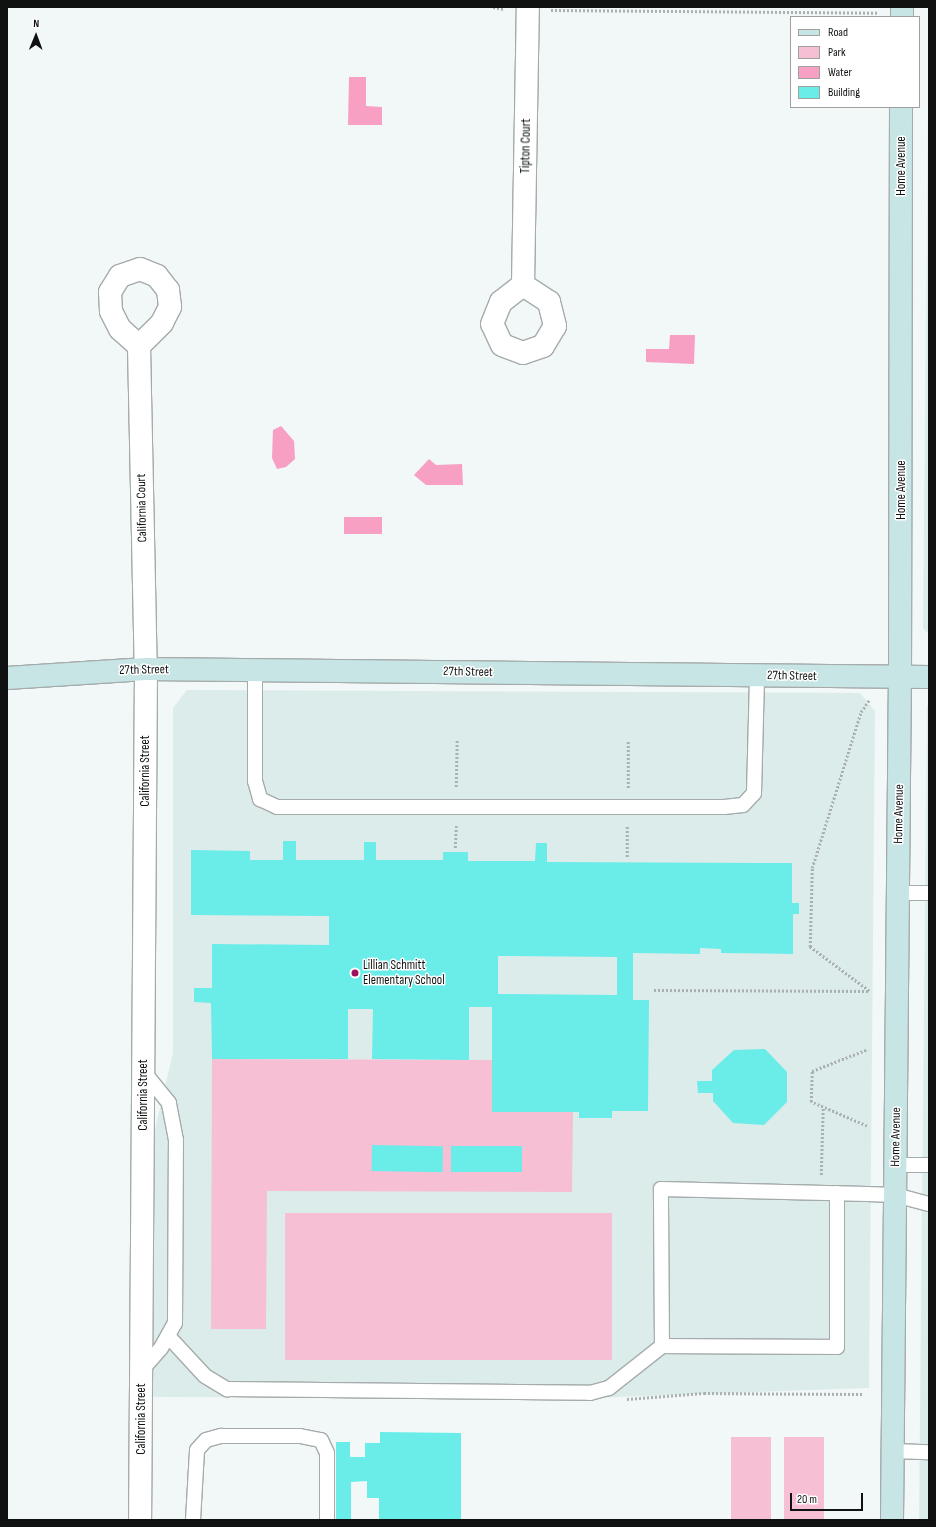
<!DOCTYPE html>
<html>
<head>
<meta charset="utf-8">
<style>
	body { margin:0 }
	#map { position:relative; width:936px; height:1527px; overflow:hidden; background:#f1f8f7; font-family:"Sofia Sans Condensed",sans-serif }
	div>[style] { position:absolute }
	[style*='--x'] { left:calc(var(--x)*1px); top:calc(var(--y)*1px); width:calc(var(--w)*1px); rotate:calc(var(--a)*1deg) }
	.built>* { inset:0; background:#dceceb }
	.green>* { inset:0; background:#f6bfd4; transform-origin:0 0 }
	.water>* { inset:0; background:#f89fc4; transform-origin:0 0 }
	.building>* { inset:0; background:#6aece9; transform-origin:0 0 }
	.path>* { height:2.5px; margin-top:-1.25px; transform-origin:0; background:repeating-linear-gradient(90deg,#aaafaf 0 2px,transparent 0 4px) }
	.roads { filter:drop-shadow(1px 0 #a5abab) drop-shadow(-1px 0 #a5abab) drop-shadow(0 1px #a5abab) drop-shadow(0 -1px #a5abab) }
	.lane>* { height:14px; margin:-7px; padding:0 7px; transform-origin:7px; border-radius:7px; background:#fff }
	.street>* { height:22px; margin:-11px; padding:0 11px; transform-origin:11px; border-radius:11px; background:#fff }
	.secondary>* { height:22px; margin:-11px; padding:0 11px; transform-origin:11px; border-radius:11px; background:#c7e5e5 }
	.dots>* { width:11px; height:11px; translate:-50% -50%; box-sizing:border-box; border:2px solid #fff; border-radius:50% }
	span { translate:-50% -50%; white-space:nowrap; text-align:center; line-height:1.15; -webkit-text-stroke:3px #fff; paint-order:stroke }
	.street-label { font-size:13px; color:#101212 }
	.poi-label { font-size:13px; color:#101212 }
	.left { translate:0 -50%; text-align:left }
	.frame { position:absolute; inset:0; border:8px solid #101212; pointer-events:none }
	.legend { position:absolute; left:790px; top:16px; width:130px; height:92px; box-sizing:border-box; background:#fff; border:1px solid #9fa0a0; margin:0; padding:5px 7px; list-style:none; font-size:12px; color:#101212 }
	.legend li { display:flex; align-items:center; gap:8px; height:20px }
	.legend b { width:20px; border:1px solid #9fa0a0 }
	.north { position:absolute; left:16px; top:16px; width:40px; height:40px; -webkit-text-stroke:3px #fff; paint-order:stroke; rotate:1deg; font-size:11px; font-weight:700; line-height:16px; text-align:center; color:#101212 }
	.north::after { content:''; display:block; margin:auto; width:14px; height:18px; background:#101212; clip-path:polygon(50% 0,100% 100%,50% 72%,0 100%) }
	.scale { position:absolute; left:790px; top:1493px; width:73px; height:18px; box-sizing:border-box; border:2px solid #101212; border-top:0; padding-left:5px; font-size:12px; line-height:14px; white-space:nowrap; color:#101212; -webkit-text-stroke:3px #fff; paint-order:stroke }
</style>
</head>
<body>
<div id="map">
	<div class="built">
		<i style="clip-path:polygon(929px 7px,929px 634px,923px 628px)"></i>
		<i style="clip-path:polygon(187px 690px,860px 693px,875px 711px,869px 1388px,588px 1398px,153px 1397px,155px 1129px,173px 1053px,173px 708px)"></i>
		<i style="clip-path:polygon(929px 704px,929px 1520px,919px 1520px,927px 706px)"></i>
	</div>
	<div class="green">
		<i style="clip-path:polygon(212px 1059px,492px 1060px,492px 1112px,573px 1112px,572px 1192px,267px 1191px,266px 1329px,211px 1329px)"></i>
		<i style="left:285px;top:1213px;width:327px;height:147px"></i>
		<i style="left:731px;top:1437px;width:40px;height:83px"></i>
		<i style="left:784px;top:1437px;width:40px;height:83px"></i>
	</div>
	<div class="water">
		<i style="clip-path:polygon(349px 77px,366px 77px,366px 106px,382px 107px,382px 125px,348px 125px)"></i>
		<i style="clip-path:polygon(670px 335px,695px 335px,694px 364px,646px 362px,646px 349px,669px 349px)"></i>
		<i style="clip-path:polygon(281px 426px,294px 441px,295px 459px,286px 467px,277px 469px,272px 458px,273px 430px)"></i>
		<i style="clip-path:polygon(429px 459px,436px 465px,462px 464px,463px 485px,426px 485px,414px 475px)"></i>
		<i style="left:382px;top:517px;width:17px;height:38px;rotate:90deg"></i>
	</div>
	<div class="building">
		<i style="clip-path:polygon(evenodd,283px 841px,296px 841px,296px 860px,364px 860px,364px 842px,376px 842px,376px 860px,443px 860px,443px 852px,468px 852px,468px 861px,535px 861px,536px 843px,547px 843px,547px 862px,792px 863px,792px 903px,799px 903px,799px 914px,793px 914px,793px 954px,721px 953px,721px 949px,700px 948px,700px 954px,633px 953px,633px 1000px,649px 1000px,648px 1111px,612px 1111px,612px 1118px,579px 1118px,579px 1112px,492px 1112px,492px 1007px,469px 1007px,469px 1060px,372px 1059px,373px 1009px,348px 1009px,348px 1059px,212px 1059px,211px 1003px,194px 1002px,194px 988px,212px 988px,212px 944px,329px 945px,329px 916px,191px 915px,191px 850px,250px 851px,250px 860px,283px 860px,283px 841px,498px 956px,617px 957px,617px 995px,498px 994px,498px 956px)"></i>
		<i style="clip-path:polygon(765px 1049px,787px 1072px,787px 1102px,764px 1125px,733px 1123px,713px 1101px,713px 1093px,698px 1093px,697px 1081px,712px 1081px,712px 1070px,734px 1050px)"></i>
		<i style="left:372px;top:1145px;width:71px;height:26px;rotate:1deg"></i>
		<i style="left:451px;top:1146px;width:71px;height:26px"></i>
		<i style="clip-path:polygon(380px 1432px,461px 1433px,461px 1520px,379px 1520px,379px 1498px,367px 1498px,367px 1481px,351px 1482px,351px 1520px,336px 1520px,336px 1442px,350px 1442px,350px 1457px,365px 1457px,365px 1443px,380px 1443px)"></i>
	</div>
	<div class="path">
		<i style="--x:493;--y:7;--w:11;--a:10"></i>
		<i style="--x:551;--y:10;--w:327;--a:0.5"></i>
		<i style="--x:928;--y:399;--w:1;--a:0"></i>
		<i style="--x:456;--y:787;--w:48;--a:-88.8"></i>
		<i style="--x:628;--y:788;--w:48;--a:-90"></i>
		<i style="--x:455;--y:848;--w:22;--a:-87"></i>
		<i style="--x:627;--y:857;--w:32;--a:-90"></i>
		<i style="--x:654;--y:990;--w:214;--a:0.3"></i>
		<i style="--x:869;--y:991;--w:74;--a:-143.3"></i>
		<i style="--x:810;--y:947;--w:79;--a:-88.5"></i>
		<i style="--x:812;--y:868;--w:164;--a:-72.6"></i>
		<i style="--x:861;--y:712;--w:14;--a:-56"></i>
		<i style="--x:867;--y:1126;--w:61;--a:-156.8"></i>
		<i style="--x:811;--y:1102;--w:31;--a:-88"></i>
		<i style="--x:812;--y:1071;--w:60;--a:-21.4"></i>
		<i style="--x:821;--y:1175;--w:68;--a:-88.3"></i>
		<i style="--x:627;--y:1399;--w:77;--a:-4.5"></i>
		<i style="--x:704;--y:1393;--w:160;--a:0.4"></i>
	</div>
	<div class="roads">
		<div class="lane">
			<i style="--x:255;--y:670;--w:111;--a:90"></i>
			<i style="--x:255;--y:781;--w:19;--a:74"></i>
			<i style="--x:260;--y:799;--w:19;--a:25"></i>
			<i style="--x:277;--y:807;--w:447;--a:0"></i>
			<i style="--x:724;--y:807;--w:19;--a:-6"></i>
			<i style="--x:743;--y:805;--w:16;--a:-47"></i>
			<i style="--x:754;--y:793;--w:118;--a:-88.5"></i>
			<i style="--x:898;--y:893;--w:31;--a:0"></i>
			<i style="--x:895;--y:1165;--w:34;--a:0"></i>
			<i style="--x:837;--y:1193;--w:154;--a:90"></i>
			<i style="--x:837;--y:1347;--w:175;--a:-179.7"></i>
			<i style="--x:662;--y:1346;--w:157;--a:-90.4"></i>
			<i style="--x:661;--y:1189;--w:206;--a:1.4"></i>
			<i style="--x:867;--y:1194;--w:28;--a:2"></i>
			<i style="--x:895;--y:1195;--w:35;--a:15"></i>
			<i style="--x:168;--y:1336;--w:54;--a:47.2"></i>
			<i style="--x:205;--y:1376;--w:26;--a:31"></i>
			<i style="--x:227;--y:1389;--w:363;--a:0.6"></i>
			<i style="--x:590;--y:1393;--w:20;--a:-15"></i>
			<i style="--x:609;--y:1388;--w:68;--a:-38.4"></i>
			<i style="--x:141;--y:1371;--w:30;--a:-49"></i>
			<i style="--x:161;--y:1348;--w:29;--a:-61"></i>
			<i style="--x:175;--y:1323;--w:183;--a:-89.7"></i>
			<i style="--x:176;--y:1140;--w:38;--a:-101"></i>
			<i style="--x:169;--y:1103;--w:41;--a:-129.1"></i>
			<i style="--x:893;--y:1451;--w:36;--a:2"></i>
			<i style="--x:193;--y:1520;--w:70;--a:-86.7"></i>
			<i style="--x:197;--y:1450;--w:13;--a:-48"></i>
			<i style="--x:206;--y:1440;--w:16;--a:-15"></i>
			<i style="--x:221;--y:1436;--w:79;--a:0"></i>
			<i style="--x:300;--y:1436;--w:21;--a:11"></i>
			<i style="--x:321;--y:1440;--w:14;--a:65"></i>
			<i style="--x:327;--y:1453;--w:67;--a:90"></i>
		</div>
		<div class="street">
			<i style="--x:523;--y:285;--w:278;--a:-89"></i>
			<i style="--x:523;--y:285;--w:31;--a:33"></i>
			<i style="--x:549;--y:302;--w:25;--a:76"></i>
			<i style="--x:555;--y:326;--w:23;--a:121"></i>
			<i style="--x:543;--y:346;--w:21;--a:161"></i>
			<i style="--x:523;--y:353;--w:22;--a:-159"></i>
			<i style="--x:502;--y:345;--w:23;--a:-115"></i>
			<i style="--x:492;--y:324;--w:24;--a:-68"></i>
			<i style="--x:501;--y:302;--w:28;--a:-38"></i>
			<i style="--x:139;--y:346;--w:25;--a:-138"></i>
			<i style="--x:120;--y:329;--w:20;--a:-117"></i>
			<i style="--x:111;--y:311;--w:19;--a:-93"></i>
			<i style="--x:110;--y:292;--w:19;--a:-58"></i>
			<i style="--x:120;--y:276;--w:21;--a:-19"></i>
			<i style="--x:140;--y:269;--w:18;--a:22"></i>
			<i style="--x:157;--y:276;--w:18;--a:52"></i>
			<i style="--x:168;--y:290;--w:17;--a:83"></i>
			<i style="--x:170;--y:307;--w:18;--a:117"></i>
			<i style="--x:162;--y:323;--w:33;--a:135"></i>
			<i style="--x:139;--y:346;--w:323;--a:88.8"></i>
			<i style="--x:146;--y:669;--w:851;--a:90.4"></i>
		</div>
		<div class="secondary">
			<i style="--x:902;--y:17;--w:10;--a:-90"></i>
			<i style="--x:7;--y:678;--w:139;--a:-3.7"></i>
			<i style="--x:146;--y:669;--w:783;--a:0.59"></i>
			<i style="--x:892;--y:1520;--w:843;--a:-89.46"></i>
			<i style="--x:900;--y:677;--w:570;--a:-89.9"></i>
		</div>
	</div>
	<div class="dots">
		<i style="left:355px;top:973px;background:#9c115f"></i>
	</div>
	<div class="street-label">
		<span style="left:526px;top:146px;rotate:-89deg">Tipton Court</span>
		<span style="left:901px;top:166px;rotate:-90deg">Home Avenue</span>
		<span style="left:901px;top:490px;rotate:-90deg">Home Avenue</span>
		<span style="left:142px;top:508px;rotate:-91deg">California Court</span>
		<span style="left:144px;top:670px;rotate:-1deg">27th Street</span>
		<span style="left:468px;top:672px;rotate:1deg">27th Street</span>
		<span style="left:792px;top:676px;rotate:1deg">27th Street</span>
		<span style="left:145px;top:771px;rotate:-90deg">California Street</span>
		<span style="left:899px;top:814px;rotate:-89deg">Home Avenue</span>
		<span style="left:143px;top:1095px;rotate:-90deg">California Street</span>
		<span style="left:896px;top:1137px;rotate:-89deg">Home Avenue</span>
		<span style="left:141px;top:1419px;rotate:-90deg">California Street</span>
	</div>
	<div class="poi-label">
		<span class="left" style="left:363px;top:973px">Lillian Schmitt<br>Elementary School</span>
	</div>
	<div class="frame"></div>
	<ul class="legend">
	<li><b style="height:5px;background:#c7e5e5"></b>Road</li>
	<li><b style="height:11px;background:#f6bfd4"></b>Park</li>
	<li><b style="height:11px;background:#f89fc4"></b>Water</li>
	<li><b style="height:11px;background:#6aece9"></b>Building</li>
	</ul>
	<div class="north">N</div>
	<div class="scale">20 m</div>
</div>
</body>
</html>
